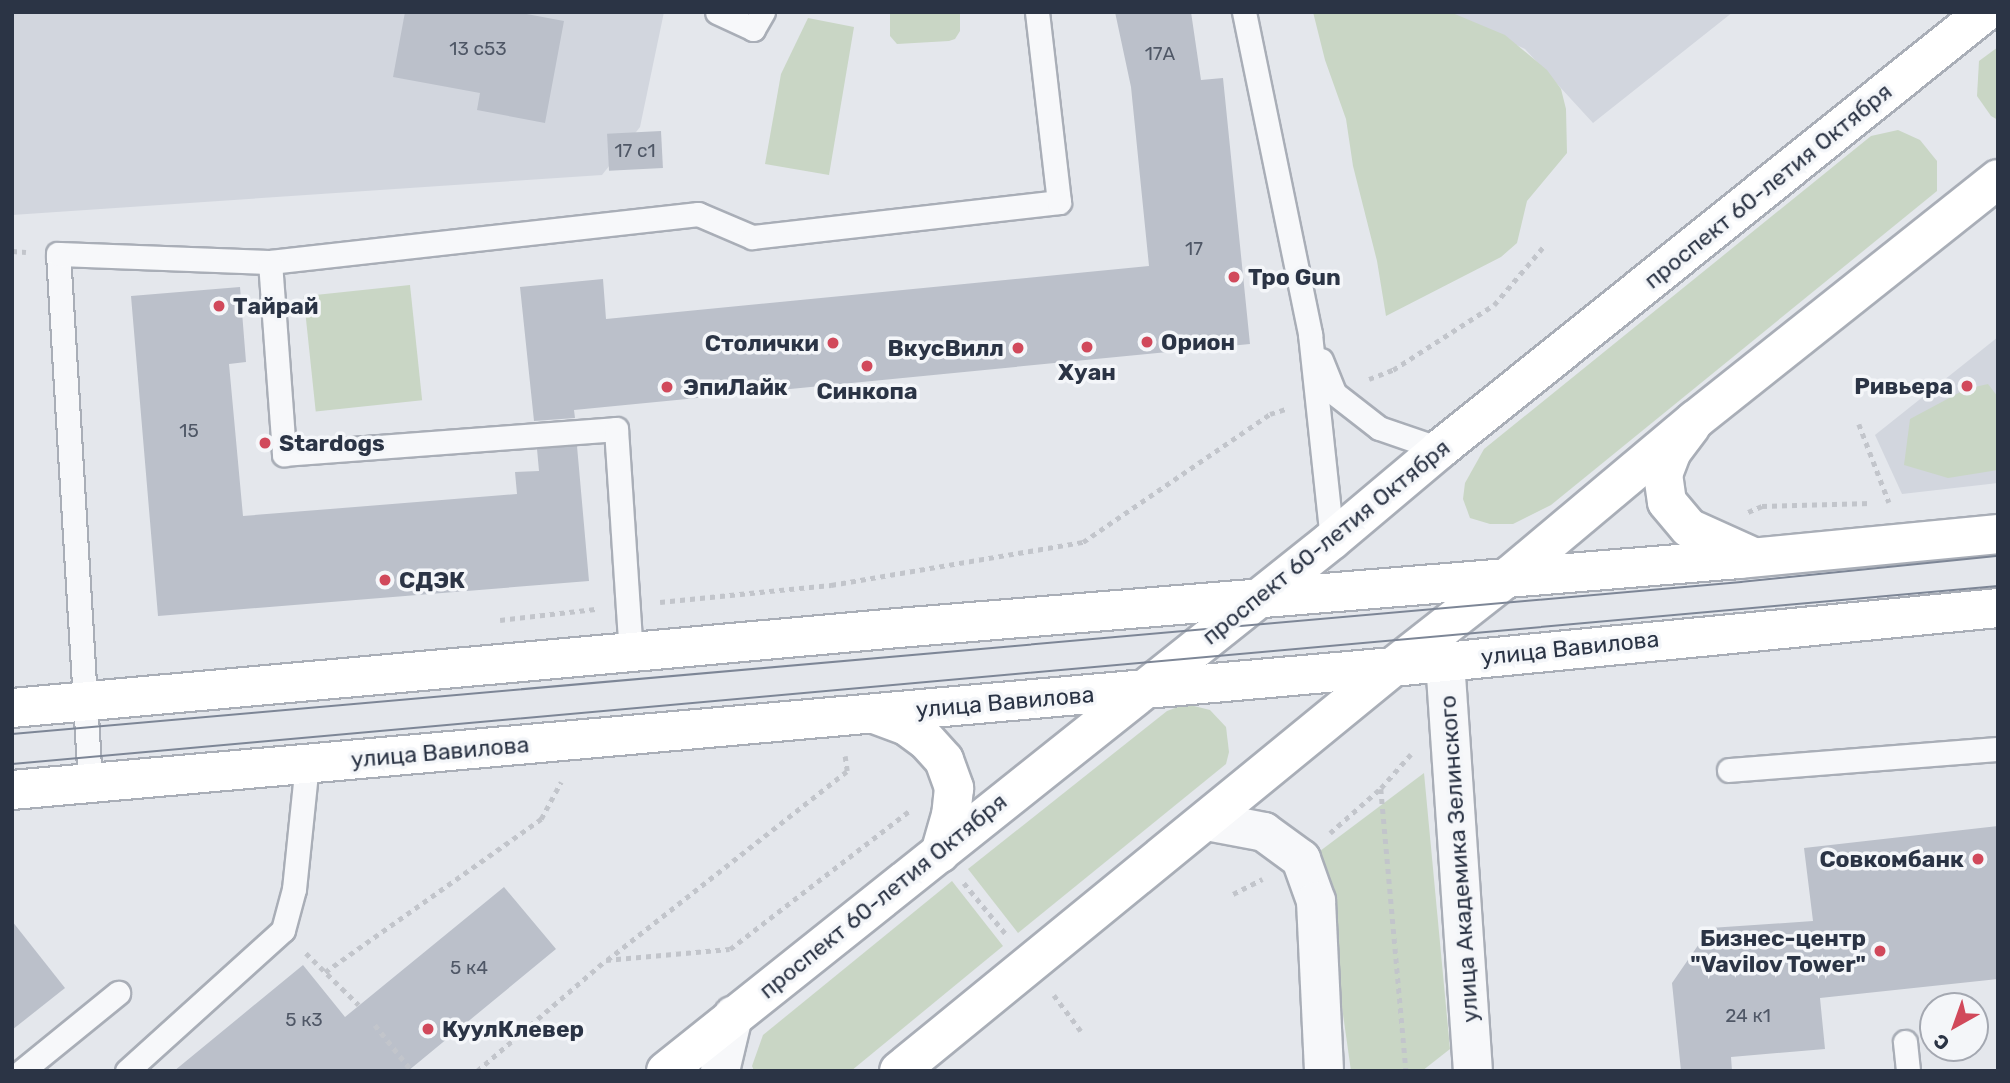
<!DOCTYPE html>
<html>
<head>
<meta charset="utf-8">
<style>
	body { margin:0 }
	#map { position:relative; width:2010px; height:1083px; overflow:hidden; background:#e4e7ec; font-family:Rubik,sans-serif }
	div>[style] { position:absolute }
	[style*='--x'] { left:calc(var(--x)*1px); top:calc(var(--y)*1px); width:calc(var(--w)*1px); rotate:calc(var(--a)*1deg) }
	.built>* { inset:0; background:#d2d6de }
	.green>* { inset:0; background:#c9d6c5; transform-origin:0 0 }
	.building>* { inset:0; background:#bbc0ca; transform-origin:0 0 }
	.path>* { height:4.5px; margin-top:-2.25px; transform-origin:0; background:repeating-linear-gradient(90deg,#c2c5cb 0 5px,transparent 0 10px) }
	.roads { filter:drop-shadow(2px 0 #a9aeb7) drop-shadow(-2px 0 #a9aeb7) drop-shadow(0 2px #a9aeb7) drop-shadow(0 -2px #a9aeb7) }
	.service>* { height:23px; margin:-11.5px; padding:0 11.5px; transform-origin:11.5px; border-radius:11.5px; background:#f7f8fa }
	.minor>* { height:38px; margin:-19px; padding:0 19px; transform-origin:19px; border-radius:19px; background:#f7f8fa }
	.tertiary>* { height:38px; margin:-19px; padding:0 19px; transform-origin:19px; border-radius:19px; background:#f7f8fa }
	.secondary>* { height:38px; margin:-19px; padding:0 19px; transform-origin:19px; border-radius:19px; background:#fff }
	.primary>* { height:38px; margin:-19px; padding:0 19px; transform-origin:19px; border-radius:19px; background:#fff }
	.tram>* { height:2px; margin:-1px; padding:0 1px; transform-origin:1px; border-radius:1px; background:#7d8696 }
	.dots>* { width:19px; height:19px; translate:-50% -50%; box-sizing:border-box; border:4px solid #f4f6f9; border-radius:50% }
	span { translate:-50% -50%; white-space:nowrap; text-align:center; line-height:1.15; -webkit-text-stroke:7px #f4f6f9; paint-order:stroke }
	.number-label { font-size:19px; color:#4f5766 }
	.number-label span { -webkit-text-stroke-width:0 }
	.street-label { font-size:23px; color:#2b3445 }
	.poi-label { font-size:23px; color:#2b3445; font-weight:700 }
	.left { translate:0 -50%; text-align:left }
	.right { translate:-100% -50%; text-align:right }
	.frame { position:absolute; inset:0; border:14px solid #2b3445; pointer-events:none }
	.north { position:absolute; left:1919px; top:992px; width:70px; height:70px; box-sizing:border-box; background:#f4f6f9; border:2px solid #a4a8b1; border-radius:50%; rotate:220deg; font-size:19px; font-weight:700; line-height:28px; text-align:center; color:#2b3445 }
	.north::after { content:''; display:block; margin:auto; width:24px; height:32px; background:#d1495b; clip-path:polygon(50% 0,100% 100%,50% 72%,0 100%) }
</style>
</head>
<body>
<div id="map">
	<div class="built">
		<i style="clip-path:polygon(12px 12px,664px 12px,640px 127px,602px 175px,12px 215px)"></i>
		<i style="clip-path:polygon(1446px 12px,1733px 12px,1593px 123px,1525px 49px)"></i>
		<i style="clip-path:polygon(1998px 337px,1998px 483px,1902px 494px,1875px 435px)"></i>
	</div>
	<div class="green">
		<i style="clip-path:polygon(890px 12px,960px 12px,960px 31px,955px 39px,949px 41px,897px 44px,890px 36px)"></i>
		<i style="clip-path:polygon(1313px 12px,1450px 12px,1505px 35px,1547px 70px,1561px 89px,1566px 109px,1567px 153px,1527px 201px,1517px 243px,1501px 257px,1386px 316px,1377px 261px,1353px 166px,1346px 119px,1325px 60px)"></i>
		<i style="clip-path:polygon(808px 18px,854px 27px,829px 175px,765px 164px,781px 74px)"></i>
		<i style="clip-path:polygon(1998px 47px,1998px 120px,1991px 116px,1977px 96px,1979px 61px)"></i>
		<i style="clip-path:polygon(1898px 130px,1920px 140px,1937px 161px,1937px 191px,1551px 505px,1513px 524px,1490px 524px,1470px 518px,1463px 499px,1465px 483px,1484px 449px,1871px 136px)"></i>
		<i style="left:410px;top:285px;width:116px;height:107px;rotate:84deg"></i>
		<i style="clip-path:polygon(1988px 384px,1998px 397px,1998px 470px,1948px 478px,1904px 465px,1910px 419px,1966px 389px)"></i>
		<i style="clip-path:polygon(1186px 704px,1210px 710px,1226px 727px,1229px 752px,1226px 764px,1018px 933px,968px 869px,1167px 711px)"></i>
		<i style="clip-path:polygon(1424px 773px,1450px 1049px,1422px 1071px,1351px 1071px,1320px 851px)"></i>
		<i style="clip-path:polygon(952px 881px,1003px 946px,851px 1071px,754px 1071px,752px 1066px,763px 1035px)"></i>
	</div>
	<div class="building">
		<i style="clip-path:polygon(405px 12px,516px 12px,564px 21px,545px 123px,477px 110px,480px 93px,393px 77px)"></i>
		<i style="clip-path:polygon(1115px 12px,1191px 12px,1201px 80px,1223px 78px,1250px 344px,574px 410px,575px 418px,534px 421px,520px 287px,603px 279px,606px 319px,1149px 266px,1131px 87px)"></i>
		<i style="left:661px;top:131px;width:37px;height:54px;rotate:87deg"></i>
		<i style="clip-path:polygon(240px 287px,246px 362px,229px 364px,243px 516px,517px 494px,515px 472px,539px 471px,537px 449px,577px 446px,589px 581px,158px 616px,131px 296px)"></i>
		<i style="clip-path:polygon(1998px 826px,1998px 979px,1820px 998px,1825px 1049px,1731px 1057px,1732px 1071px,1681px 1071px,1672px 983px,1710px 928px,1813px 921px,1804px 848px)"></i>
		<i style="clip-path:polygon(504px 887px,556px 949px,408px 1071px,174px 1071px,303px 965px,345px 1017px)"></i>
		<i style="clip-path:polygon(12px 921px,65px 988px,12px 1030px)"></i>
	</div>
	<div class="path">
		<i style="--x:12;--y:251;--w:14;--a:4"></i>
		<i style="--x:1369;--y:379;--w:26;--a:-21"></i>
		<i style="--x:1393;--y:370;--w:120;--a:-32.8"></i>
		<i style="--x:1494;--y:305;--w:77;--a:-49.7"></i>
		<i style="--x:1859;--y:424;--w:84;--a:69"></i>
		<i style="--x:1748;--y:512;--w:15;--a:-23"></i>
		<i style="--x:1762;--y:506;--w:109;--a:-1.6"></i>
		<i style="--x:660;--y:602;--w:172;--a:-5.7"></i>
		<i style="--x:831;--y:585;--w:256;--a:-9.7"></i>
		<i style="--x:1083;--y:542;--w:227;--a:-34.4"></i>
		<i style="--x:1270;--y:414;--w:16;--a:-18"></i>
		<i style="--x:500;--y:620;--w:96;--a:-6.6"></i>
		<i style="--x:1381;--y:789;--w:283;--a:84.9"></i>
		<i style="--x:1330;--y:833;--w:68;--a:-41.4"></i>
		<i style="--x:1381;--y:788;--w:45;--a:-48.6"></i>
		<i style="--x:964;--y:883;--w:65;--a:50.6"></i>
		<i style="--x:1233;--y:894;--w:33;--a:-27"></i>
		<i style="--x:306;--y:953;--w:74;--a:44.5"></i>
		<i style="--x:607;--y:960;--w:305;--a:-38.2"></i>
		<i style="--x:847;--y:771;--w:15;--a:-98"></i>
		<i style="--x:325;--y:972;--w:265;--a:-35.3"></i>
		<i style="--x:541;--y:819;--w:42;--a:-61.6"></i>
		<i style="--x:1054;--y:995;--w:45;--a:53.1"></i>
		<i style="--x:375;--y:1025;--w:59;--a:51.2"></i>
		<i style="--x:477;--y:1071;--w:170;--a:-40.7"></i>
		<i style="--x:606;--y:960;--w:124;--a:-5.1"></i>
		<i style="--x:730;--y:949;--w:226;--a:-37.6"></i>
	</div>
	<div class="roads">
		<div class="service">
			<i style="--x:717;--y:12;--w:40;--a:25"></i>
			<i style="--x:753;--y:29;--w:20;--a:-60"></i>
			<i style="--x:1244;--y:12;--w:329;--a:78.4"></i>
			<i style="--x:1310;--y:334;--w:207;--a:83.9"></i>
			<i style="--x:270;--y:262;--w:431;--a:-6.4"></i>
			<i style="--x:698;--y:214;--w:59;--a:23.1"></i>
			<i style="--x:752;--y:237;--w:309;--a:-6.5"></i>
			<i style="--x:1059;--y:202;--w:191;--a:-96.6"></i>
			<i style="--x:1321;--y:360;--w:35;--a:68"></i>
			<i style="--x:1334;--y:393;--w:57;--a:37.9"></i>
			<i style="--x:1379;--y:428;--w:65;--a:19"></i>
			<i style="--x:1729;--y:770;--w:270;--a:-4.5"></i>
			<i style="--x:90;--y:783;--w:530;--a:-93.46"></i>
			<i style="--x:58;--y:254;--w:212;--a:2.2"></i>
			<i style="--x:270;--y:262;--w:193;--a:85.8"></i>
			<i style="--x:284;--y:454;--w:333;--a:-4.3"></i>
			<i style="--x:616;--y:429;--w:224;--a:86.2"></i>
			<i style="--x:1905;--y:1042;--w:29;--a:84"></i>
			<i style="--x:22;--y:1071;--w:124;--a:-39.1"></i>
			<i style="--x:127;--y:1071;--w:210;--a:-42.1"></i>
			<i style="--x:283;--y:930;--w:42;--a:-75"></i>
			<i style="--x:294;--y:889;--w:126;--a:-84.1"></i>
		</div>
		<div class="minor">
			<i style="--x:720;--y:1071;--w:57;--a:-76.7"></i>
		</div>
		<div class="tertiary">
			<i style="--x:1445;--y:661;--w:411;--a:86.1"></i>
			<i style="--x:1207;--y:821;--w:58;--a:10.9"></i>
			<i style="--x:1264;--y:832;--w:46;--a:36.1"></i>
			<i style="--x:1301;--y:859;--w:45;--a:70.3"></i>
			<i style="--x:1316;--y:901;--w:170;--a:87.3"></i>
		</div>
		<div class="secondary">
			<i style="--x:1691;--y:426;--w:31;--a:127"></i>
			<i style="--x:1672;--y:451;--w:25;--a:111"></i>
			<i style="--x:1663;--y:474;--w:28;--a:82"></i>
			<i style="--x:1667;--y:502;--w:34;--a:50"></i>
			<i style="--x:1689;--y:528;--w:70;--a:24.4"></i>
			<i style="--x:12;--y:708;--w:890;--a:-5.16"></i>
			<i style="--x:898;--y:628;--w:844;--a:-4.69"></i>
			<i style="--x:1739;--y:559;--w:260;--a:-5.5"></i>
			<i style="--x:874;--y:714;--w:33;--a:20"></i>
			<i style="--x:905;--y:725;--w:26;--a:36"></i>
			<i style="--x:926;--y:740;--w:27;--a:48"></i>
			<i style="--x:944;--y:760;--w:30;--a:70"></i>
			<i style="--x:954;--y:788;--w:27;--a:96"></i>
			<i style="--x:951;--y:815;--w:40;--a:106"></i>
			<i style="--x:12;--y:790;--w:1386;--a:-5.09"></i>
			<i style="--x:1393;--y:667;--w:608;--a:-5.57"></i>
		</div>
		<div class="primary">
			<i style="--x:666;--y:1071;--w:852;--a:-38.57"></i>
			<i style="--x:1332;--y:540;--w:141;--a:-40.1"></i>
			<i style="--x:1440;--y:449;--w:699;--a:-38.72"></i>
			<i style="--x:899;--y:1071;--w:638;--a:-39.28"></i>
			<i style="--x:1393;--y:667;--w:147;--a:-38.1"></i>
			<i style="--x:1509;--y:576;--w:243;--a:-40"></i>
			<i style="--x:1695;--y:420;--w:387;--a:-38.5"></i>
		</div>
	</div>
	<div class="tram">
		<i style="--x:12;--y:734;--w:1736;--a:-5.02"></i>
		<i style="--x:1741;--y:582;--w:258;--a:-5.8"></i>
		<i style="--x:12;--y:764;--w:1994;--a:-5.12"></i>
	</div>
	<div class="dots">
		<i style="left:1234px;top:277px;background:#d1495b"></i>
		<i style="left:219px;top:306px;background:#d1495b"></i>
		<i style="left:1147px;top:342px;background:#d1495b"></i>
		<i style="left:833px;top:343px;background:#d1495b"></i>
		<i style="left:1087px;top:347px;background:#d1495b"></i>
		<i style="left:1018px;top:348px;background:#d1495b"></i>
		<i style="left:867px;top:366px;background:#d1495b"></i>
		<i style="left:1967px;top:386px;background:#d1495b"></i>
		<i style="left:667px;top:387px;background:#d1495b"></i>
		<i style="left:265px;top:443px;background:#d1495b"></i>
		<i style="left:385px;top:580px;background:#d1495b"></i>
		<i style="left:1978px;top:859px;background:#d1495b"></i>
		<i style="left:1880px;top:951px;background:#d1495b"></i>
		<i style="left:428px;top:1029px;background:#d1495b"></i>
	</div>
	<div class="number-label">
		<span style="left:478px;top:49px">13 с53</span>
		<span style="left:1160px;top:54px">17А</span>
		<span style="left:635px;top:151px">17 с1</span>
		<span style="left:1194px;top:249px">17</span>
		<span style="left:189px;top:431px">15</span>
		<span style="left:469px;top:968px">5 к4</span>
		<span style="left:1748px;top:1016px">24 к1</span>
		<span style="left:304px;top:1020px">5 к3</span>
	</div>
	<div class="street-label">
		<span style="left:1768px;top:186px;rotate:-39deg">проспект 60-летия Октября</span>
		<span style="left:1326px;top:542px;rotate:-39deg">проспект 60-летия Октября</span>
		<span style="left:1570px;top:648px;rotate:-6deg">улица Вавилова</span>
		<span style="left:1005px;top:702px;rotate:-5deg">улица Вавилова</span>
		<span style="left:440px;top:752px;rotate:-5deg">улица Вавилова</span>
		<span style="left:1459px;top:859px;rotate:-94deg">улица Академика Зелинского</span>
		<span style="left:883px;top:896px;rotate:-39deg">проспект 60-летия Октября</span>
	</div>
	<div class="poi-label">
		<span class="left" style="left:1248px;top:277px">Tpo Gun</span>
		<span class="left" style="left:233px;top:306px">Тайрай</span>
		<span class="left" style="left:1161px;top:342px">Орион</span>
		<span class="right" style="left:819px;top:343px">Столички</span>
		<span class="right" style="left:1004px;top:348px">ВкусВилл</span>
		<span style="left:1087px;top:372px">Хуан</span>
		<span class="right" style="left:1953px;top:386px">Ривьера</span>
		<span class="left" style="left:683px;top:387px">ЭпиЛайк</span>
		<span style="left:867px;top:391px">Синкопа</span>
		<span class="left" style="left:279px;top:443px">Stardogs</span>
		<span class="left" style="left:399px;top:580px">СДЭК</span>
		<span class="right" style="left:1964px;top:859px">Совкомбанк</span>
		<span class="right" style="left:1866px;top:951px">Бизнес-центр<br>"Vavilov Tower"</span>
		<span class="left" style="left:442px;top:1029px">КуулКлевер</span>
	</div>
	<div class="frame"></div>
	<div class="north">С</div>
</div>
</body>
</html>
